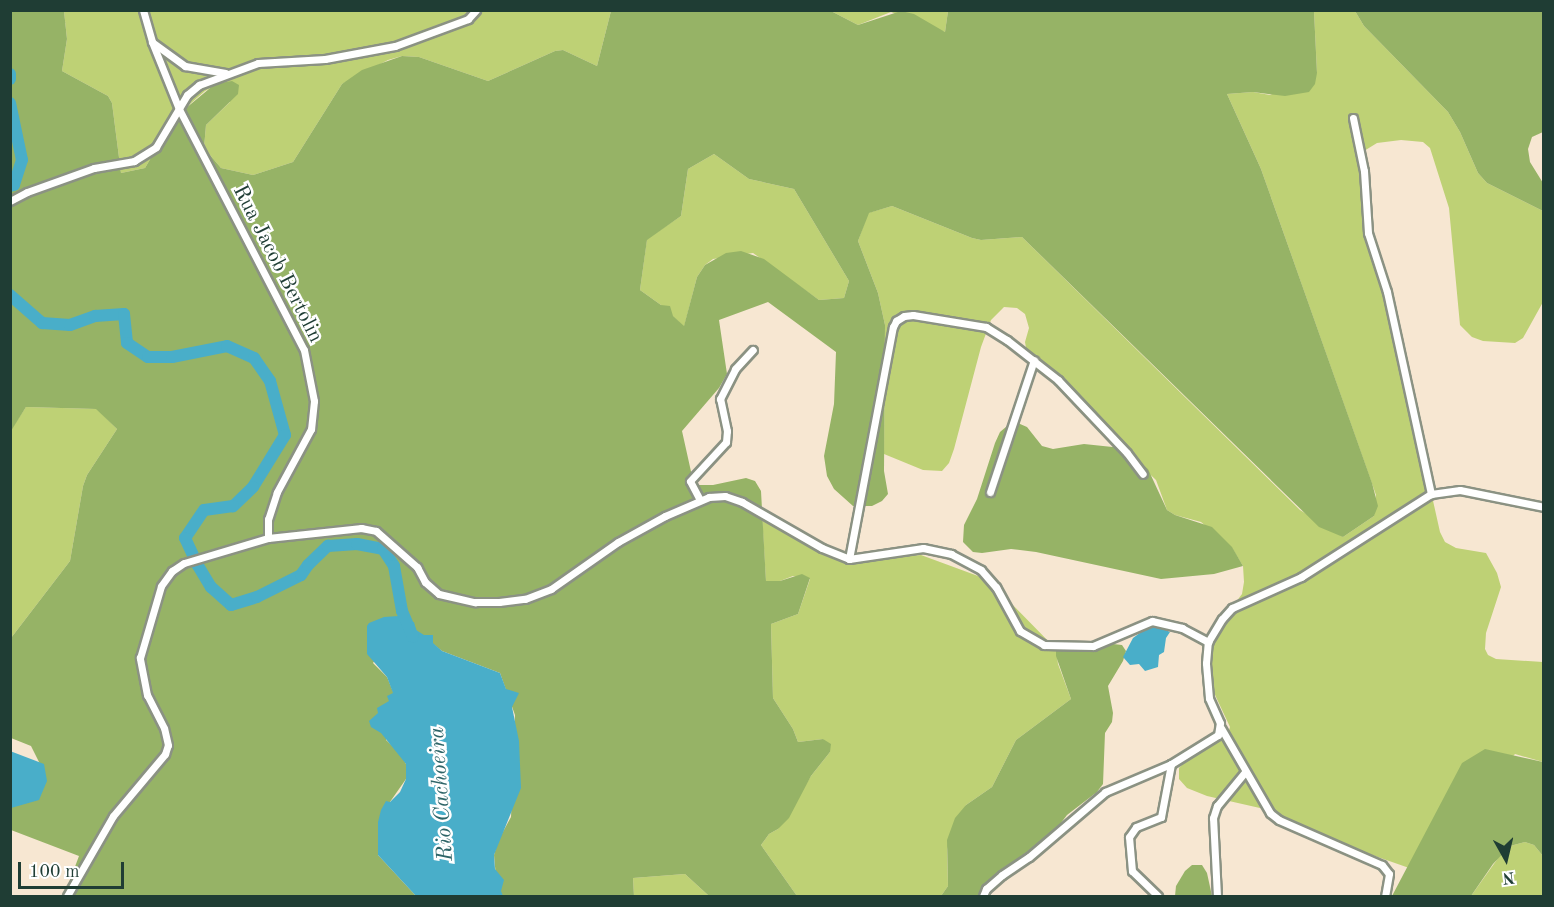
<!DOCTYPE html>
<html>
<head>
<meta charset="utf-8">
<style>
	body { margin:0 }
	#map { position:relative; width:1554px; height:907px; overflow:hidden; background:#f7e7d2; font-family:"Old Standard TT",serif }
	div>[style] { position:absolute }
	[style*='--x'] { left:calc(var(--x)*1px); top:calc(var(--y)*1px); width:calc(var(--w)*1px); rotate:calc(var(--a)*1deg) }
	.green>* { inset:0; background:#bed175 }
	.forest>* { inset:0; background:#96b366 }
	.water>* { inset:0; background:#49aec9 }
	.river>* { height:12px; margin:-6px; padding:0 6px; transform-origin:6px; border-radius:6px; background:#49aec9 }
	.roads { filter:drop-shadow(2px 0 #8b9283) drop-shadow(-2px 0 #8b9283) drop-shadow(0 2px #8b9283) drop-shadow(0 -2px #8b9283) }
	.minor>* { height:7px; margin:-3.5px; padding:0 3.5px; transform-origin:3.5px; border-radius:3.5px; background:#fff }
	span { translate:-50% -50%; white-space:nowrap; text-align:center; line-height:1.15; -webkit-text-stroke:5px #fff; paint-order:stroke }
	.street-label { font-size:21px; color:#1f3d34 }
	.water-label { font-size:22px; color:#2e6568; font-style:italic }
	.frame { position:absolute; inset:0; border:12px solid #1f3d34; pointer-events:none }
	.north { position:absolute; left:1476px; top:829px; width:60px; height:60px; -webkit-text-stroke:4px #fff; paint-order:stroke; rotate:172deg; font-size:16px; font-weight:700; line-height:24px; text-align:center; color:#1f3d34 }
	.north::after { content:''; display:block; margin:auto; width:21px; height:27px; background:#1f3d34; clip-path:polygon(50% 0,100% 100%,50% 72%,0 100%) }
	.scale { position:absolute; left:18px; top:862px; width:106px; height:27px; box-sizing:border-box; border:3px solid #1f3d34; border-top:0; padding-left:8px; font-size:18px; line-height:21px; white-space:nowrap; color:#1f3d34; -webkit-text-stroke:4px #fff; paint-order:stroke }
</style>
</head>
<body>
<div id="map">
	<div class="green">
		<i style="clip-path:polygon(64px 11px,611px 11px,597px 66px,563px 50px,555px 51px,488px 81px,419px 57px,402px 56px,388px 60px,342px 84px,293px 162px,253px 175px,221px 168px,204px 148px,206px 125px,230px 102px,222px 82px,205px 91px,174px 118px,145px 168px,121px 173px,112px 103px,108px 96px,62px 71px,67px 39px)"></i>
		<i style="clip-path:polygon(831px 11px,948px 11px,945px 32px,891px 12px,858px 25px)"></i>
		<i style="clip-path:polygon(1314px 11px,1355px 11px,1364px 26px,1448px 112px,1460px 132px,1478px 173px,1487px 183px,1543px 211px,1543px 302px,1523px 338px,1515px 343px,1483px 341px,1472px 337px,1460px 325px,1449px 208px,1430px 148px,1423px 142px,1401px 140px,1377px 143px,1364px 151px,1362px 172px,1372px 228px,1440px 532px,1445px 542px,1456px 548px,1486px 553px,1497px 573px,1501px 587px,1486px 633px,1485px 649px,1488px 655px,1496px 659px,1543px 662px,1543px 762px,1515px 754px,1412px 869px,1318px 836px,1273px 811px,1207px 796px,1187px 788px,1179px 779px,1179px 768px,1188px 758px,1227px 737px,1230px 727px,1209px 682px,1203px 653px,1206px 642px,1242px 594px,1244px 582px,1243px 566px,1232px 548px,1201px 522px,1175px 515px,1167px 510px,1156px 480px,1028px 359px,1025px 342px,1029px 328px,1025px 314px,1017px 308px,1004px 307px,991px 320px,981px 347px,954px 449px,949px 463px,942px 471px,923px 470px,884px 454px,885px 325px,878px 293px,858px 241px,868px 213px,892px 206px,972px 238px,981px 240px,1022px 237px,1300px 510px,1343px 537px,1374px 516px,1376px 495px,1261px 169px,1227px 94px,1253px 92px,1270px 95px,1317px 73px)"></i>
		<i style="clip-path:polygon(714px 154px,749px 179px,794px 189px,849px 281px,844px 298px,819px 300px,753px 253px,713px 259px,705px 265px,697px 277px,684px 327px,661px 305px,640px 290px,647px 239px,681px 216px,688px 169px)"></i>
		<i style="clip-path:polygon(26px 407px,97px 409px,117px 429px,87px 475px,83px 486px,70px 561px,11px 638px,10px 431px)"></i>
		<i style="clip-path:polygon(762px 515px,813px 544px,861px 559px,921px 555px,978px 576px,998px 590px,1056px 649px,1058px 664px,1071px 699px,1016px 740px,992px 787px,966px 805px,947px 849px,948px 886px,941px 896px,797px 896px,761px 845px,769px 834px,778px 829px,811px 776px,830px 752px,823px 739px,798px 742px,793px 729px,773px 698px,771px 624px,798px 614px,810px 579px,793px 576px,780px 581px,766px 581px)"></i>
		<i style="clip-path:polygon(1525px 842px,1534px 845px,1543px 856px,1543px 896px,1471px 896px,1501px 854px,1510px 846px)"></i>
		<i style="clip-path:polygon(685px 874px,709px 896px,634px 896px,633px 878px)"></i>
	</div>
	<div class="forest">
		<i style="clip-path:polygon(evenodd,11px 11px,64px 11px,67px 39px,62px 71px,108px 96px,112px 103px,121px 173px,145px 168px,174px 118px,215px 84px,232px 81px,239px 85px,238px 94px,206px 125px,204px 148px,221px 168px,253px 175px,293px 162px,342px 84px,362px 70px,402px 56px,419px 57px,488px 81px,555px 51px,563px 50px,597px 66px,611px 11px,831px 11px,858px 25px,901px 11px,914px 14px,945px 32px,948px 11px,1314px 11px,1317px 73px,1315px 84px,1309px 92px,1285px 96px,1253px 92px,1227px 94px,1261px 169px,1372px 483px,1378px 506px,1374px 516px,1343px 537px,1319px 527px,1022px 237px,981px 240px,972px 238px,892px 206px,869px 213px,858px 241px,878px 293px,885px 325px,884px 471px,888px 494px,882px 501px,872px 506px,853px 506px,834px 489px,827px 476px,824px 456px,834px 404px,836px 352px,768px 302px,719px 320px,727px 374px,719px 388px,682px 431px,694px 485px,713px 485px,746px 478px,755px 481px,761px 491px,766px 581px,780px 581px,802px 574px,810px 578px,798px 614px,771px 624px,773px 698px,793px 729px,798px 742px,823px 739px,831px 744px,830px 752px,811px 776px,789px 818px,778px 829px,769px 834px,761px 845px,797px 896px,709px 896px,685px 874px,633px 878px,634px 896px,502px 896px,496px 877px,494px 855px,498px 841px,511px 817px,515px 715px,500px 673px,442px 651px,403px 620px,373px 663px,387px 677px,394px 694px,386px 740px,400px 753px,406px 764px,406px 779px,385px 809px,378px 855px,416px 896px,64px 896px,79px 856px,11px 830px,11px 796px,42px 768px,31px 746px,11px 738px,11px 638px,70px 561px,83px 486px,87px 475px,117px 429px,96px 409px,26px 407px,11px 431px,11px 11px,714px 154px,749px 179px,794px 189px,849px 281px,844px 298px,819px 300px,764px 259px,741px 251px,726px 253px,705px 265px,697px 277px,684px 326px,673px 316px,670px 306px,661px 305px,640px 290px,647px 240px,681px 216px,688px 169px,714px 154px)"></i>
		<i style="clip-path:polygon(1355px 11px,1543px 11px,1543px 132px,1532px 137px,1528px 149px,1530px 162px,1543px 183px,1543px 211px,1487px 183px,1478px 173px,1460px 132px,1448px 112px,1364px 26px)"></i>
		<i style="clip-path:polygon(1013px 421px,1027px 427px,1042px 446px,1053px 449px,1084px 444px,1122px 448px,1148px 469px,1167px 510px,1175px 515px,1212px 527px,1232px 547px,1243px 566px,1214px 574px,1161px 579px,1036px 552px,1011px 549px,982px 553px,973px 552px,963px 542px,964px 525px,977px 499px,995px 443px,1000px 432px)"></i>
		<i style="clip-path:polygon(1104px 643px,1122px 645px,1126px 651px,1123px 661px,1108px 686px,1113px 713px,1112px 722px,1105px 733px,1103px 784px,1097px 792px,1067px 815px,1054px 832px,1004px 869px,982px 896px,941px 896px,948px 886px,947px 840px,955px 818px,966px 805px,992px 787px,1016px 740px,1071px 699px,1056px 656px,1056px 649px)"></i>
		<i style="clip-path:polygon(1485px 749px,1543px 762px,1543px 856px,1534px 845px,1525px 842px,1510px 846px,1493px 864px,1471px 896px,1392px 896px,1462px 763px)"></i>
		<i style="clip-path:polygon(1192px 865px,1202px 865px,1207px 873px,1212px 896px,1175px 896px,1176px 886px,1185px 871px)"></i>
	</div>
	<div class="water">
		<i style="clip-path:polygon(399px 616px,408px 623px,414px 622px,416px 630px,424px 635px,433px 635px,433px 643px,442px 651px,500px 673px,506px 689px,519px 693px,512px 707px,519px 741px,521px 788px,494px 855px,495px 869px,504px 880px,501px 891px,503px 896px,416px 896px,378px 855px,378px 822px,381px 810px,386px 801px,390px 802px,400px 792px,406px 779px,406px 764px,381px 733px,371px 727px,369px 721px,378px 713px,377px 708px,389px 701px,387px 696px,393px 693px,387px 677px,367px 654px,367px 626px,369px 623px,384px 617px)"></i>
		<i style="clip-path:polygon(1148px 627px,1159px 627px,1170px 632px,1166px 638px,1164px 652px,1159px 655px,1158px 667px,1145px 671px,1139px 664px,1130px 665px,1123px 657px,1133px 638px)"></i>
		<i style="clip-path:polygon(10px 751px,44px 764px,47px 781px,39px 800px,11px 808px)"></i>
	</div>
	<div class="river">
		<i style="--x:10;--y:74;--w:5;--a:90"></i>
		<i style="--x:10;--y:103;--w:58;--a:78.1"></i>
		<i style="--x:22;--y:160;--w:26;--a:108"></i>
		<i style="--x:14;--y:185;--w:4;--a:166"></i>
		<i style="--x:10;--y:295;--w:43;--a:41.2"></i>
		<i style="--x:42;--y:323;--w:28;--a:4"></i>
		<i style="--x:70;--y:325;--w:27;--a:-20"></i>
		<i style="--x:95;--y:316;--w:29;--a:-4"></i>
		<i style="--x:124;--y:314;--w:29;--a:84"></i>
		<i style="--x:127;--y:343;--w:25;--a:34"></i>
		<i style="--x:148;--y:357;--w:24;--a:0"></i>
		<i style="--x:172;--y:357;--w:56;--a:-11.3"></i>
		<i style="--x:227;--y:346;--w:30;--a:24"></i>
		<i style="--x:254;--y:358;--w:28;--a:55"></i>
		<i style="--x:270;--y:381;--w:56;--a:74.5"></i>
		<i style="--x:285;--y:435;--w:61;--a:121.6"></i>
		<i style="--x:253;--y:487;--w:28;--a:136"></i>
		<i style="--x:233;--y:506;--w:29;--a:172"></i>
		<i style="--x:204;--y:510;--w:34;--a:124"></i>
		<i style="--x:185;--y:538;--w:29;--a:65"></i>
		<i style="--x:197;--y:564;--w:27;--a:59"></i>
		<i style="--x:211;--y:587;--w:27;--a:42"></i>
		<i style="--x:231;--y:605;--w:27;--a:-17"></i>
		<i style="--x:257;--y:597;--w:49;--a:-26.6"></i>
		<i style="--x:301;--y:575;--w:12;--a:-55"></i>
		<i style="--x:308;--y:565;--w:28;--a:-44"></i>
		<i style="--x:328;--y:546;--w:29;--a:-4"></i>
		<i style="--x:357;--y:544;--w:26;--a:11"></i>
		<i style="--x:383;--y:549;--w:20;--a:57"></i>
		<i style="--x:394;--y:566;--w:46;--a:79.9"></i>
		<i style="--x:402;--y:611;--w:28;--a:67"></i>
	</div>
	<div class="roads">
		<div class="minor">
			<i style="--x:143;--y:10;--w:33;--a:74"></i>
			<i style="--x:152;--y:42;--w:72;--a:68.1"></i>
			<i style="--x:179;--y:109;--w:271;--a:62.6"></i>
			<i style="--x:304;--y:350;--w:52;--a:78.9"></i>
			<i style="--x:314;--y:401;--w:28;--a:96"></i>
			<i style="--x:311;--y:429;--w:72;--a:118.4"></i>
			<i style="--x:277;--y:492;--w:28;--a:108"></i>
			<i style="--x:268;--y:519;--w:19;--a:90"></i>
			<i style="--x:152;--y:42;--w:41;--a:36"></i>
			<i style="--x:185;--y:66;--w:41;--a:9.9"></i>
			<i style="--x:1353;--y:118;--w:54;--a:78.3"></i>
			<i style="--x:1364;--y:171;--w:62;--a:86.3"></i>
			<i style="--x:1368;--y:233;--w:62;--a:72.1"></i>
			<i style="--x:1387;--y:292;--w:207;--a:77.7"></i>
			<i style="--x:10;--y:201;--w:19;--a:-28"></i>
			<i style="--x:27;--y:192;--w:71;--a:-19.7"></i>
			<i style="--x:94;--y:168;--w:41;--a:-9.9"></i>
			<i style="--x:134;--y:161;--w:26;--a:-32"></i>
			<i style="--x:156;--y:147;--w:61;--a:-59.2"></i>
			<i style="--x:187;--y:95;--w:16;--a:-40"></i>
			<i style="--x:199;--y:85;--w:63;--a:-20.4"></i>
			<i style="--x:258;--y:63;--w:67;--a:-3.4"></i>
			<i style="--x:325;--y:59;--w:71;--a:-10.5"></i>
			<i style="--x:395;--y:46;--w:78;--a:-20.3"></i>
			<i style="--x:468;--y:19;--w:12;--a:-48"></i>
			<i style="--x:990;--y:492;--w:139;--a:-71.6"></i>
			<i style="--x:700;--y:500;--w:21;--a:-118"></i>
			<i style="--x:690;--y:481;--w:53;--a:-47.3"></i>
			<i style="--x:726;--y:442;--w:11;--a:-85"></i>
			<i style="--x:727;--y:431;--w:33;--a:-102"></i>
			<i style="--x:720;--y:399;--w:34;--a:-63"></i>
			<i style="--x:735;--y:369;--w:26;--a:-47"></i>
			<i style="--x:849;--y:559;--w:236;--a:-79.3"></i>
			<i style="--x:893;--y:327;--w:7;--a:-63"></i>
			<i style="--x:896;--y:321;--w:9;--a:-32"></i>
			<i style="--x:904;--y:316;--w:9;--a:-6"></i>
			<i style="--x:913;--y:315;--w:74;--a:9.3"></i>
			<i style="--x:986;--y:327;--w:25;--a:32"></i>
			<i style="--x:1007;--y:340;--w:65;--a:38.1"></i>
			<i style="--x:1058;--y:380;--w:100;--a:46.6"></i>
			<i style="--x:1127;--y:453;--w:26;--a:53"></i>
			<i style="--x:1221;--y:728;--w:98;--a:60"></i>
			<i style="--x:1270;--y:813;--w:11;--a:38"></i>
			<i style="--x:1279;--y:820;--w:112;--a:23.6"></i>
			<i style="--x:1382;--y:865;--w:11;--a:52"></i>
			<i style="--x:1389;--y:874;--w:22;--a:100"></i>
			<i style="--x:67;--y:896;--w:92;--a:-60.1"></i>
			<i style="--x:113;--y:816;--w:81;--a:-50"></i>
			<i style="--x:165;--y:754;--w:9;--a:-72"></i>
			<i style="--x:168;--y:745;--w:17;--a:-103"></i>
			<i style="--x:164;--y:728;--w:37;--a:-117"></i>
			<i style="--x:147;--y:695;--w:38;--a:-101"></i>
			<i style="--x:140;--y:658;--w:75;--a:-73.7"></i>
			<i style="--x:161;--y:586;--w:19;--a:-54"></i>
			<i style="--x:172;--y:571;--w:14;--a:-34"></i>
			<i style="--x:184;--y:563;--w:88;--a:-16.6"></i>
			<i style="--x:268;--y:538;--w:94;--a:-6.1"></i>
			<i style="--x:361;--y:528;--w:15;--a:11"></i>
			<i style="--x:376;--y:531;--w:55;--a:41.3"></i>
			<i style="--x:417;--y:567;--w:17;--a:62"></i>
			<i style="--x:425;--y:582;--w:18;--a:41"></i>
			<i style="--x:439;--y:594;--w:37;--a:13"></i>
			<i style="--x:475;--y:602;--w:24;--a:0"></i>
			<i style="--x:499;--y:602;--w:26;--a:-7"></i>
			<i style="--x:525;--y:599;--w:28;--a:-21"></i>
			<i style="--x:551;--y:589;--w:82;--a:-35"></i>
			<i style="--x:618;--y:542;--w:54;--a:-29"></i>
			<i style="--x:665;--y:516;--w:48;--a:-23.4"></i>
			<i style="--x:709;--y:497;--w:16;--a:-4"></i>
			<i style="--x:725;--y:496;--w:18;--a:19"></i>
			<i style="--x:742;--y:502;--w:92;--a:29.9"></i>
			<i style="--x:822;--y:548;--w:29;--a:22"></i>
			<i style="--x:849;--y:559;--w:75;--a:-8.5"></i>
			<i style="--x:923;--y:548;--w:29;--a:12"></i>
			<i style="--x:951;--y:554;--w:34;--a:28"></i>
			<i style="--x:981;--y:570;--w:23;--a:49"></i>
			<i style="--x:996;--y:587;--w:50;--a:61.4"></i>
			<i style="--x:1020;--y:631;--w:28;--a:30"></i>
			<i style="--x:1044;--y:645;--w:49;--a:1.2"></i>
			<i style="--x:1093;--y:646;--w:64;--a:-23"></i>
			<i style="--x:1152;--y:621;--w:31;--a:13"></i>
			<i style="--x:1182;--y:628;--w:30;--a:28"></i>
			<i style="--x:983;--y:896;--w:8;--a:-67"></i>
			<i style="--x:986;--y:889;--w:21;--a:-41"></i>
			<i style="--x:1002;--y:875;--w:32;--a:-34"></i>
			<i style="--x:1029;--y:857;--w:100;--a:-40.5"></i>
			<i style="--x:1105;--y:792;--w:72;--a:-23"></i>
			<i style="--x:1171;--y:764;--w:55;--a:-31.7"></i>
			<i style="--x:1218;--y:735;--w:12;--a:-81"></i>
			<i style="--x:1220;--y:723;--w:27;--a:-114"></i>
			<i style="--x:1209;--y:698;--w:35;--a:-95"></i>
			<i style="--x:1206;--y:663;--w:21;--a:-85"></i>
			<i style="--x:1208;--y:642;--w:27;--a:-59"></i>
			<i style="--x:1222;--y:619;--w:15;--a:-48"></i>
			<i style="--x:1232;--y:608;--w:76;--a:-24.2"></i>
			<i style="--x:1301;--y:577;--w:154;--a:-32.6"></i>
			<i style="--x:1431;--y:494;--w:29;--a:-8"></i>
			<i style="--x:1460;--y:490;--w:86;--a:11.4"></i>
			<i style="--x:1158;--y:896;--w:36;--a:-136"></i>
			<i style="--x:1132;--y:871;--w:34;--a:-95"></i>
			<i style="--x:1129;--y:837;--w:12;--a:-55"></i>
			<i style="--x:1136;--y:827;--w:27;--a:-22"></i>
			<i style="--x:1161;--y:817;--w:54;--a:-79.3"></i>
			<i style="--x:1217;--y:896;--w:78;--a:-92.9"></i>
			<i style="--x:1213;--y:818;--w:13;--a:-72"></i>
			<i style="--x:1217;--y:806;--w:44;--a:-50.5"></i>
		</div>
	</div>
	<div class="street-label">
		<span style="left:277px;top:264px;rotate:63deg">Rua Jacob Bertolin</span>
	</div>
	<div class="water-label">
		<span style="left:442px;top:794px;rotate:-94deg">Rio Cachoeira</span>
	</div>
	<div class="frame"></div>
	<div class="north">N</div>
	<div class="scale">100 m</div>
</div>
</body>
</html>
